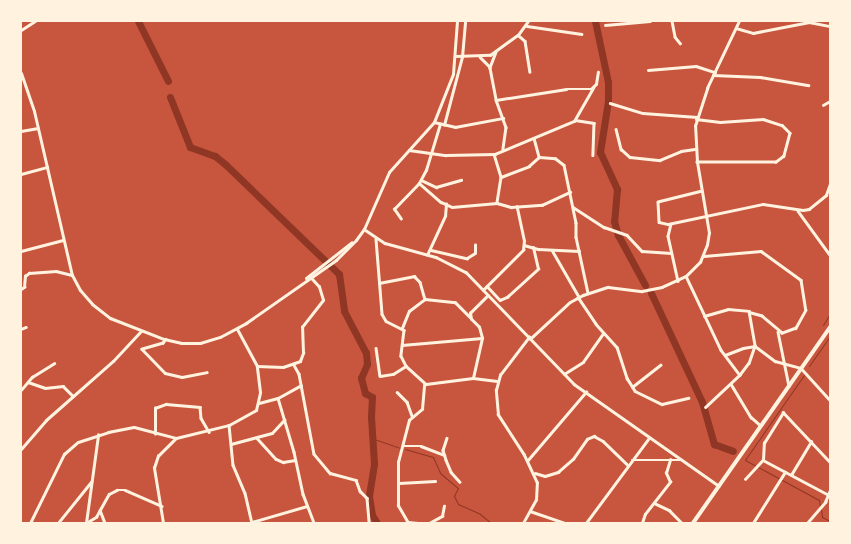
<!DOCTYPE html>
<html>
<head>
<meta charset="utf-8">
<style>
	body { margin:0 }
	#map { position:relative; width:851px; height:544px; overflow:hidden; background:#c8553d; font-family:Commissioner,sans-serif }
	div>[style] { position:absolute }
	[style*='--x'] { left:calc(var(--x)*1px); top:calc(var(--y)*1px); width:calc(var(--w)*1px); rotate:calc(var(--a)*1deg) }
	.stream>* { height:1px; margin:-0.5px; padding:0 0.5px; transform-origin:0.5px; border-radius:0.5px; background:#8f3625 }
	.river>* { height:7px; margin:-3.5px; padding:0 3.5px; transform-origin:3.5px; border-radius:3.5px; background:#8f3625 }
	.minor>* { height:2.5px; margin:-1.25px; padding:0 1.25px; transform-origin:1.25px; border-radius:1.25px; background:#fff3e0 }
	.tertiary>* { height:3px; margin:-1.5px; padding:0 1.5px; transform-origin:1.5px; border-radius:1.5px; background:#fff3e0 }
	.trunk>* { height:4px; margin:-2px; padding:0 2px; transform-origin:2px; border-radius:2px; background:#fff3e0 }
	span { translate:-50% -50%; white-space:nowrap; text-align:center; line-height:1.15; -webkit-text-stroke:4px #fff3e0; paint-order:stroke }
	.frame { position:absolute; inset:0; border:22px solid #fff3e0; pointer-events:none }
</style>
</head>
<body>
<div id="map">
	<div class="stream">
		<i style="--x:823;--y:325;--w:13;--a:-58"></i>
		<i style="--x:809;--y:366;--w:37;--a:-55"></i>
		<i style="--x:804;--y:375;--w:103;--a:124.8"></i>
		<i style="--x:745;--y:460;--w:84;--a:28.4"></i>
		<i style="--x:819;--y:500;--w:6;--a:81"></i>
		<i style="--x:374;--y:439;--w:28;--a:19"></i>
		<i style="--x:405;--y:449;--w:29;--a:16"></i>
		<i style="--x:433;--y:457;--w:17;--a:66"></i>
		<i style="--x:440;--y:473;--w:23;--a:40"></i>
		<i style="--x:458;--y:488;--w:9;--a:117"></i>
		<i style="--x:454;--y:496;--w:9;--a:63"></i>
		<i style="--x:458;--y:504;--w:24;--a:24"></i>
		<i style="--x:480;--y:514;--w:14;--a:39"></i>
		<i style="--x:821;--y:509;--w:8;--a:83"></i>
		<i style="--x:822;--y:517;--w:9;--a:27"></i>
	</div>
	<div class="river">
		<i style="--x:138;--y:21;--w:67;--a:63.4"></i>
		<i style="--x:595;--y:21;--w:62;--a:78"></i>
		<i style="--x:608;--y:82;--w:19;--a:90"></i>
		<i style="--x:608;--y:101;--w:52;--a:98.9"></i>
		<i style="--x:600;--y:152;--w:41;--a:65.3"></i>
		<i style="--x:617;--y:189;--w:32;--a:95"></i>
		<i style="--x:614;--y:221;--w:15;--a:74"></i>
		<i style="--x:618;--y:235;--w:57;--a:61.6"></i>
		<i style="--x:170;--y:97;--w:54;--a:68.2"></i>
		<i style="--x:190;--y:147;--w:27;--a:20"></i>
		<i style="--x:215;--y:156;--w:14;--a:39"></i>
		<i style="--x:226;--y:165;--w:157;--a:44"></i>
		<i style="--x:339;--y:274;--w:37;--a:82"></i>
		<i style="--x:344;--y:311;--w:47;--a:62.4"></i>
		<i style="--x:366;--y:353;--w:11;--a:85"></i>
		<i style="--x:367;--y:364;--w:15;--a:113"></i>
		<i style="--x:361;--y:378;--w:16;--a:75"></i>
		<i style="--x:365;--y:393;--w:8;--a:30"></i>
		<i style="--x:372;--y:397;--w:20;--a:93"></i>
		<i style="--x:371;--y:417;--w:47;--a:86.3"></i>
		<i style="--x:374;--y:464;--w:32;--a:99"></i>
		<i style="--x:369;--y:496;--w:19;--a:81"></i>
		<i style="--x:372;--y:515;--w:9;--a:58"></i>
		<i style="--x:651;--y:293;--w:120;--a:64.9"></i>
		<i style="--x:702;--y:402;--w:44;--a:74.1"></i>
		<i style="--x:714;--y:444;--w:20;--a:20"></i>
	</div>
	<div class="minor">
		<i style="--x:672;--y:21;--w:16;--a:79"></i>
		<i style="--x:675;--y:37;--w:8;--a:50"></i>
		<i style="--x:605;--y:25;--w:45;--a:-5.1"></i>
		<i style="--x:527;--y:26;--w:55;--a:8.4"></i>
		<i style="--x:736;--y:28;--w:18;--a:16"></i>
		<i style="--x:753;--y:33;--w:57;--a:-11.1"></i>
		<i style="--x:809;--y:22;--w:21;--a:11"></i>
		<i style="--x:518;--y:35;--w:9;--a:41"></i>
		<i style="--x:525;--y:41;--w:31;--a:81"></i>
		<i style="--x:496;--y:52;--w:17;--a:111"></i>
		<i style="--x:490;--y:68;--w:33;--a:79"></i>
		<i style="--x:496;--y:100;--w:29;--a:70"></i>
		<i style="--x:506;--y:127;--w:22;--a:98"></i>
		<i style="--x:455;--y:56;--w:35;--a:-2"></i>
		<i style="--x:490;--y:55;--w:34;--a:-36"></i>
		<i style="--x:518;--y:35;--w:17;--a:-54"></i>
		<i style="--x:480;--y:57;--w:14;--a:45"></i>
		<i style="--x:648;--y:70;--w:48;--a:-4.8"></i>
		<i style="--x:696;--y:66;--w:20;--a:18"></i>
		<i style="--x:713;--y:75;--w:47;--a:2.4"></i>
		<i style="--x:760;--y:77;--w:49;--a:9.5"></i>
		<i style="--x:496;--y:100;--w:71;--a:-8.9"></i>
		<i style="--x:566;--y:89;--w:25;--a:0"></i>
		<i style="--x:591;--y:89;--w:7;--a:-45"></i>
		<i style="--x:596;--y:84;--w:12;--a:-81"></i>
		<i style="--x:610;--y:103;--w:34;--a:17"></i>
		<i style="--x:643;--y:113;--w:54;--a:4.2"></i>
		<i style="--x:823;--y:105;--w:8;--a:-30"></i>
		<i style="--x:696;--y:119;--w:24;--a:7"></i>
		<i style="--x:720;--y:122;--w:43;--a:-4"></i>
		<i style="--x:763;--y:119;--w:20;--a:18"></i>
		<i style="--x:782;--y:125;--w:11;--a:45"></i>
		<i style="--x:790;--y:133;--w:24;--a:105"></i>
		<i style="--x:784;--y:156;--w:10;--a:143"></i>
		<i style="--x:776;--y:162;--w:79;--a:180"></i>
		<i style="--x:575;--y:120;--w:19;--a:9"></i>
		<i style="--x:594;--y:123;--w:32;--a:92"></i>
		<i style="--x:434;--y:122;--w:22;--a:13"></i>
		<i style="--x:455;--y:127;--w:49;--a:-10.6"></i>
		<i style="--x:444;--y:125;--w:70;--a:-75.2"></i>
		<i style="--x:462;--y:57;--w:36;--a:-85"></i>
		<i style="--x:616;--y:129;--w:21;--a:76"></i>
		<i style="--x:621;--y:149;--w:12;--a:42"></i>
		<i style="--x:630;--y:157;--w:30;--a:6"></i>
		<i style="--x:660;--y:160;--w:23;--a:-23"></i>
		<i style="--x:681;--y:151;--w:15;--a:-8"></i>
		<i style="--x:21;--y:131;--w:17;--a:-10"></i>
		<i style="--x:534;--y:138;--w:20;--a:75"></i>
		<i style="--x:539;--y:157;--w:16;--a:4"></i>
		<i style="--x:555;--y:158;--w:11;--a:38"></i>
		<i style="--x:564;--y:165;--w:59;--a:78.3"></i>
		<i style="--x:576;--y:223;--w:14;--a:90"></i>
		<i style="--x:576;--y:237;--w:57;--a:77.9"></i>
		<i style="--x:409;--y:150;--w:37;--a:8"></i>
		<i style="--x:446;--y:155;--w:49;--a:-1.2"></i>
		<i style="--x:495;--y:154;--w:86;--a:-22.7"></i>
		<i style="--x:574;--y:121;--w:38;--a:-60"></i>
		<i style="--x:494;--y:154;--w:24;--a:73"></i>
		<i style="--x:501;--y:177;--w:26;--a:99"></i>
		<i style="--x:21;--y:174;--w:27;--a:-15"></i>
		<i style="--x:501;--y:177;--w:30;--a:-21"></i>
		<i style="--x:529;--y:166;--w:13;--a:-42"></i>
		<i style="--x:421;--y:180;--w:17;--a:25"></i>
		<i style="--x:436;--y:187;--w:26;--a:-16"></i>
		<i style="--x:419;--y:183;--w:29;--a:41"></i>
		<i style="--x:441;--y:202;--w:12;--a:24"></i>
		<i style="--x:452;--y:207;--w:45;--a:-5.1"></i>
		<i style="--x:497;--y:203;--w:15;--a:16"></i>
		<i style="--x:511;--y:207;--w:31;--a:-4"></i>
		<i style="--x:542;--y:205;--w:31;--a:-25"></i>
		<i style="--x:702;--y:191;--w:45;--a:166"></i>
		<i style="--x:658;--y:202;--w:20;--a:87"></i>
		<i style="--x:659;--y:222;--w:9;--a:13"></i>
		<i style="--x:668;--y:224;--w:97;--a:-11.9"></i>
		<i style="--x:763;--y:204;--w:40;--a:8.5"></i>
		<i style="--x:803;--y:210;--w:6;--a:-9"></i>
		<i style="--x:809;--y:209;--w:22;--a:-39"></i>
		<i style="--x:826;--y:195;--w:12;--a:-70"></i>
		<i style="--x:573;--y:207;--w:37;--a:33"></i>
		<i style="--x:604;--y:227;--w:24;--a:19"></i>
		<i style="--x:627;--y:235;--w:22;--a:47"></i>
		<i style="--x:642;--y:251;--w:29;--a:4"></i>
		<i style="--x:798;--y:211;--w:54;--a:54"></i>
		<i style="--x:401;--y:219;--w:12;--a:-125"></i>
		<i style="--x:394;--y:209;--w:36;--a:-46"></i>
		<i style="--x:419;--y:183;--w:15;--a:-62"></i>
		<i style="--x:426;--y:170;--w:48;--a:-73.1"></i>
		<i style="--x:671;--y:224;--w:12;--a:104"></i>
		<i style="--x:668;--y:236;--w:46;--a:77.5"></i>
		<i style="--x:364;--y:229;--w:25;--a:34"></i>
		<i style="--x:385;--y:243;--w:53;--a:15.4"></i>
		<i style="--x:436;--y:257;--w:34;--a:27"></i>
		<i style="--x:466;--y:272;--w:156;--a:46"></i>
		<i style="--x:574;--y:384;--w:177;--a:35.1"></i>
		<i style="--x:376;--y:239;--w:75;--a:85.4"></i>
		<i style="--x:382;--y:314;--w:8;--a:60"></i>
		<i style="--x:386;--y:321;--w:20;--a:27"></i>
		<i style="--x:404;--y:330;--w:26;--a:97"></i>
		<i style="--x:401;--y:356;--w:11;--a:63"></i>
		<i style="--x:406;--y:366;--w:27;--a:42"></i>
		<i style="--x:426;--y:384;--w:47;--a:-7.3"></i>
		<i style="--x:473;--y:378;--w:24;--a:7"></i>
		<i style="--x:524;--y:245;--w:15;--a:16"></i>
		<i style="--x:538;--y:249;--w:41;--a:2.8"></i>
		<i style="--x:431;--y:250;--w:37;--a:13"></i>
		<i style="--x:467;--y:258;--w:9;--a:-32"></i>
		<i style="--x:475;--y:253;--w:8;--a:-90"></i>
		<i style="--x:552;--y:250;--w:54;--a:60.1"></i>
		<i style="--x:21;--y:251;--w:43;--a:-14.7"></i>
		<i style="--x:427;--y:255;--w:43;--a:-65.2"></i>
		<i style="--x:445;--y:216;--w:12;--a:-85"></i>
		<i style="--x:704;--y:256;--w:57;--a:-5"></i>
		<i style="--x:761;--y:251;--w:49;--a:35.9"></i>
		<i style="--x:801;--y:280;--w:30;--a:81"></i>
		<i style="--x:806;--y:310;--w:21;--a:119"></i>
		<i style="--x:796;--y:328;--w:15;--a:160"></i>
		<i style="--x:782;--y:333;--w:26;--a:-140"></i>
		<i style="--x:762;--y:316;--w:11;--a:-165"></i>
		<i style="--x:686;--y:276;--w:82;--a:64.7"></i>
		<i style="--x:721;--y:350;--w:31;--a:53"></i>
		<i style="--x:379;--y:283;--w:36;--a:-11"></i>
		<i style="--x:414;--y:276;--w:8;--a:45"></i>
		<i style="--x:420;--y:282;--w:18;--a:74"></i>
		<i style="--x:425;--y:299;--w:30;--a:6"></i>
		<i style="--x:455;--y:302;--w:21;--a:45"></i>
		<i style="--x:487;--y:286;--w:19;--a:47"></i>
		<i style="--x:500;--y:300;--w:8;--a:-23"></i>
		<i style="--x:507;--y:297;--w:42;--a:-42.1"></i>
		<i style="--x:538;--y:269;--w:22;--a:-103"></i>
		<i style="--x:21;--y:289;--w:4;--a:-34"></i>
		<i style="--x:24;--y:287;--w:11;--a:-85"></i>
		<i style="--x:25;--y:276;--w:5;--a:-37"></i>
		<i style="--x:29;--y:273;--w:27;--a:-4"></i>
		<i style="--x:56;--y:271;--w:16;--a:14"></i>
		<i style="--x:483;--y:290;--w:57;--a:-45"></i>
		<i style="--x:523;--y:250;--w:9;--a:-84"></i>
		<i style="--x:524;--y:241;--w:35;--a:-102"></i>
		<i style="--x:578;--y:297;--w:32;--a:56"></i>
		<i style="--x:596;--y:324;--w:31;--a:48"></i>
		<i style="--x:617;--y:347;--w:33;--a:72"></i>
		<i style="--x:627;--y:378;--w:15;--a:58"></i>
		<i style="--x:635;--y:391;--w:30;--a:26"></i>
		<i style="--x:662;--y:404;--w:27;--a:-13"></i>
		<i style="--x:704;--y:316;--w:25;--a:-16"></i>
		<i style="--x:728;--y:309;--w:21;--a:5"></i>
		<i style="--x:749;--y:311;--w:36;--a:80"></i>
		<i style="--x:755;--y:346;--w:18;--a:109"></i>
		<i style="--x:749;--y:363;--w:15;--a:127"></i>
		<i style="--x:740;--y:375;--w:47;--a:136.7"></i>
		<i style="--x:402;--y:328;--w:18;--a:-68"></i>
		<i style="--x:409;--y:311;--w:20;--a:-37"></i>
		<i style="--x:21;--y:329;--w:5;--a:-22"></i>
		<i style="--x:778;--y:332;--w:55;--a:78.5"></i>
		<i style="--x:166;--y:339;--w:5;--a:127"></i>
		<i style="--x:163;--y:343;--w:22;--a:164"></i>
		<i style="--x:142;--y:349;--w:33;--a:46"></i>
		<i style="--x:165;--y:373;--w:17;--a:13"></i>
		<i style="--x:182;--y:377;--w:25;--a:-11"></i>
		<i style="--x:530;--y:339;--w:54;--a:-42.8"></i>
		<i style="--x:570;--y:302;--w:15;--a:-28"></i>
		<i style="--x:583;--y:295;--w:26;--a:-18"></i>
		<i style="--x:608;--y:287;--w:34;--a:7"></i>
		<i style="--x:642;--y:291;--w:20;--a:-11"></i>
		<i style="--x:662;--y:287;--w:26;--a:-25"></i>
		<i style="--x:686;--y:276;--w:20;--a:-45"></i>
		<i style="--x:700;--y:262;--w:18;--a:-68"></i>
		<i style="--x:707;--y:245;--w:12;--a:-81"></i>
		<i style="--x:709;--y:233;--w:72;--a:-99.6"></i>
		<i style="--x:697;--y:162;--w:36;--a:-93"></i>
		<i style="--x:695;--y:126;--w:40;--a:-72"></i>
		<i style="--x:707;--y:88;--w:74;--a:-64.5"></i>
		<i style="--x:402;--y:345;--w:80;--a:-5"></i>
		<i style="--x:376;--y:348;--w:28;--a:82"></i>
		<i style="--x:380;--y:376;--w:13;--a:-9"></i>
		<i style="--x:393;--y:374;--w:15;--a:-32"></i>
		<i style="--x:725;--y:355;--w:19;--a:-21"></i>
		<i style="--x:743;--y:348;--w:12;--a:-9"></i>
		<i style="--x:755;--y:346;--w:25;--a:37"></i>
		<i style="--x:775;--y:361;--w:27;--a:15"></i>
		<i style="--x:801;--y:368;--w:43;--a:47.8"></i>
		<i style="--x:294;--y:365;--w:10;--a:61"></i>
		<i style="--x:299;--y:374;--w:81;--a:79.4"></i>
		<i style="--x:314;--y:454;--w:25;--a:50"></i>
		<i style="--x:330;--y:473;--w:27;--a:15"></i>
		<i style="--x:356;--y:480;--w:12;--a:70"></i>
		<i style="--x:360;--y:491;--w:10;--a:45"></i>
		<i style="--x:367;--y:498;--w:25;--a:85"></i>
		<i style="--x:257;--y:366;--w:26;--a:2"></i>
		<i style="--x:283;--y:367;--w:18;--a:-19"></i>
		<i style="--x:300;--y:361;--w:9;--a:-69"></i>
		<i style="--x:303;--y:353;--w:26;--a:-92"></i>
		<i style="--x:302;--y:327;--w:34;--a:-52"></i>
		<i style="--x:323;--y:300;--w:14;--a:-107"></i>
		<i style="--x:319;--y:287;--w:13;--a:-132"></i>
		<i style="--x:564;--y:374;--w:22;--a:-32"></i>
		<i style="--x:583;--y:362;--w:35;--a:-55"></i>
		<i style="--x:473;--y:378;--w:41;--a:-77.3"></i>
		<i style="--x:482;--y:338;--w:11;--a:-105"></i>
		<i style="--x:479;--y:327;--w:11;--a:-135"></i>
		<i style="--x:471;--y:319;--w:6;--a:-99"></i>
		<i style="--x:470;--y:313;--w:25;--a:-45"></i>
		<i style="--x:28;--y:382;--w:18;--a:19"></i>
		<i style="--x:45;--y:388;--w:18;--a:-6"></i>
		<i style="--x:63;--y:386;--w:14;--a:45"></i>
		<i style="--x:731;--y:384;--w:39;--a:59"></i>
		<i style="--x:751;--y:417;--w:13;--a:42"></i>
		<i style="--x:632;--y:387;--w:36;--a:-38"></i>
		<i style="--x:21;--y:390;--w:17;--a:-50"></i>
		<i style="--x:32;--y:377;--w:26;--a:-32"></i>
		<i style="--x:397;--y:392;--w:14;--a:45"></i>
		<i style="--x:407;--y:402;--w:15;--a:70"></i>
		<i style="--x:278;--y:398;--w:56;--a:73.5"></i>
		<i style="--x:294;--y:452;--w:43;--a:77.9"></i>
		<i style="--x:303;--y:494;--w:31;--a:69"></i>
		<i style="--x:259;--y:403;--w:20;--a:-15"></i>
		<i style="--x:278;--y:398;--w:26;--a:-29"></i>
		<i style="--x:229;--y:425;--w:40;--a:84.3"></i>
		<i style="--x:233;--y:465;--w:30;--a:67"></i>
		<i style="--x:245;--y:493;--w:31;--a:77"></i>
		<i style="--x:155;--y:434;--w:26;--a:-90"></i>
		<i style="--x:155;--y:408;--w:12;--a:-20"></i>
		<i style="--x:166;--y:404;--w:34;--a:5"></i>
		<i style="--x:200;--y:407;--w:11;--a:85"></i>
		<i style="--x:201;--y:418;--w:16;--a:60"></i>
		<i style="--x:257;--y:438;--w:28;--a:48"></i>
		<i style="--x:276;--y:459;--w:8;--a:23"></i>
		<i style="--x:283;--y:462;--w:12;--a:-9"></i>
		<i style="--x:447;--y:438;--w:13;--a:108"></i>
		<i style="--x:443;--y:450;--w:10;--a:73"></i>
		<i style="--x:446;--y:460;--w:13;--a:67"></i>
		<i style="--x:451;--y:472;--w:13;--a:48"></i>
		<i style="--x:231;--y:444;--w:42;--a:-15"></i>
		<i style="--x:272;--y:433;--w:18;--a:-47"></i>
		<i style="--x:404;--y:446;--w:17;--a:0"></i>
		<i style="--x:421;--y:446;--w:25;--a:21"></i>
		<i style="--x:632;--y:460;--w:48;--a:0"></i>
		<i style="--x:763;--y:460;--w:72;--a:28"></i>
		<i style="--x:527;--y:461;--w:91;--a:-49.5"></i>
		<i style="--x:535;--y:473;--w:10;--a:17"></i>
		<i style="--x:545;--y:476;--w:14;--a:-17"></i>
		<i style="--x:558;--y:472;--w:20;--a:-41"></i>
		<i style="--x:573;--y:459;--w:24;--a:-55"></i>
		<i style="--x:587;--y:439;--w:8;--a:-23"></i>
		<i style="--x:594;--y:436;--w:10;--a:29"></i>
		<i style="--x:603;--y:441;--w:35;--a:44"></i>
		<i style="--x:791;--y:475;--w:39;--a:-59"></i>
		<i style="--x:745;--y:479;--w:26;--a:-47"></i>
		<i style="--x:763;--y:460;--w:17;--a:-87"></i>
		<i style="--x:764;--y:443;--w:36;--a:-58"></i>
		<i style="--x:783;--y:412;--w:69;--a:46.8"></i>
		<i style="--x:399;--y:483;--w:36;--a:-3"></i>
		<i style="--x:654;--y:503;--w:17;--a:25"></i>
		<i style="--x:669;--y:510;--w:18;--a:45"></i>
		<i style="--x:100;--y:510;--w:14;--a:69"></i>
		<i style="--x:530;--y:511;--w:37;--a:19"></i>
		<i style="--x:252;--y:522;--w:57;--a:-16.2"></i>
		<i style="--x:408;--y:522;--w:10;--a:6"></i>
		<i style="--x:58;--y:523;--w:53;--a:-51.2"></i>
		<i style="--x:86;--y:523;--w:12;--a:-31"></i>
		<i style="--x:96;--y:517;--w:26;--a:-61"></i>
		<i style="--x:109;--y:494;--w:9;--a:-27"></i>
		<i style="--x:117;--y:490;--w:8;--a:0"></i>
		<i style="--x:125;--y:490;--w:40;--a:23.4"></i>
		<i style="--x:86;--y:523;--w:89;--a:-82.2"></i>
		<i style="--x:163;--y:523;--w:56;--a:-99.3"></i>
		<i style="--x:154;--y:468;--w:13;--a:-72"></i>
		<i style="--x:158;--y:456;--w:25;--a:-45"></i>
		<i style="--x:408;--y:523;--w:20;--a:-120"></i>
		<i style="--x:398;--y:506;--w:44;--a:-90"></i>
		<i style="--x:398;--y:462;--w:43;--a:-75.3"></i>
		<i style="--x:409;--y:420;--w:17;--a:-40"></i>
		<i style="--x:422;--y:409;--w:25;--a:-85"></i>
		<i style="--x:429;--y:523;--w:15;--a:-28"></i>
		<i style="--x:442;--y:516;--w:10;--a:-79"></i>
		<i style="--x:523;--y:523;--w:26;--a:-61"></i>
		<i style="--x:536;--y:500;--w:17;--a:-87"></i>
		<i style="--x:537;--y:483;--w:31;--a:-115"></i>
		<i style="--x:524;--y:455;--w:48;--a:-123"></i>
		<i style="--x:498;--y:415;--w:25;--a:-95"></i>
		<i style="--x:496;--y:390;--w:16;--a:-75"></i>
		<i style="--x:500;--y:375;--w:48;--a:-52.7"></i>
		<i style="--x:586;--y:523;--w:106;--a:-53.5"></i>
		<i style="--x:642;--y:523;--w:9;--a:-72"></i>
		<i style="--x:645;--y:514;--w:41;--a:-52"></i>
		<i style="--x:670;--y:482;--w:10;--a:-114"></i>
		<i style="--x:666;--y:473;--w:14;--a:-73"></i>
		<i style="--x:753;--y:523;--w:60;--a:-57.9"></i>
		<i style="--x:807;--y:523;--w:28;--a:-49"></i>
		<i style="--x:825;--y:502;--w:13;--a:-67"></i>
	</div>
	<div class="tertiary">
		<i style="--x:21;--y:30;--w:17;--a:-33"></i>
		<i style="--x:21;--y:73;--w:40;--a:71.1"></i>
		<i style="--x:34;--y:111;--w:168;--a:77"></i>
		<i style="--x:72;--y:275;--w:17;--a:62"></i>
		<i style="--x:80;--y:290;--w:18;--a:49"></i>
		<i style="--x:92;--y:304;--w:23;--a:38"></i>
		<i style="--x:110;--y:318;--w:58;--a:21.3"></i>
		<i style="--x:164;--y:339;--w:17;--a:13"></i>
		<i style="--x:181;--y:343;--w:19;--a:0"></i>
		<i style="--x:200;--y:343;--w:21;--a:-17"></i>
		<i style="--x:220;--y:337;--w:30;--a:-28"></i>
		<i style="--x:246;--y:323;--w:110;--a:-35"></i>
		<i style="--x:336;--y:260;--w:28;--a:-45"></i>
		<i style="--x:356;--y:240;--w:14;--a:-54"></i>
		<i style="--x:364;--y:229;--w:62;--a:-66.3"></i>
		<i style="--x:389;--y:172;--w:67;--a:-48"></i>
		<i style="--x:434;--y:122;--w:52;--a:-68.4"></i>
		<i style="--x:453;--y:74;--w:53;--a:-85.7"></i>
		<i style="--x:306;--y:278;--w:58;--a:-38"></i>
		<i style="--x:21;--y:449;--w:38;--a:-49"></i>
		<i style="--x:46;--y:420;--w:89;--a:-41.4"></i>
		<i style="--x:113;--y:361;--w:41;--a:-47"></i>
		<i style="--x:30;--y:523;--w:77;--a:-63.8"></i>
		<i style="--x:64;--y:454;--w:18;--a:-41"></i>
		<i style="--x:78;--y:442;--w:32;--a:-18"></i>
		<i style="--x:108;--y:432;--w:26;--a:-11"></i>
		<i style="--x:134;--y:427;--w:43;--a:14.7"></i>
		<i style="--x:176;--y:438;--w:55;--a:-13.8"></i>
		<i style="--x:229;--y:425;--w:31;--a:-29"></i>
		<i style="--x:256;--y:410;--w:18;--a:-77"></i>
		<i style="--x:260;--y:392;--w:26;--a:-97"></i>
		<i style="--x:257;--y:366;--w:42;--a:-118.4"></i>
	</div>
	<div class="trunk">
		<i style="--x:693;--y:523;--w:239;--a:-55"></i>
	</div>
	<div class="frame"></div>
</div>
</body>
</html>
